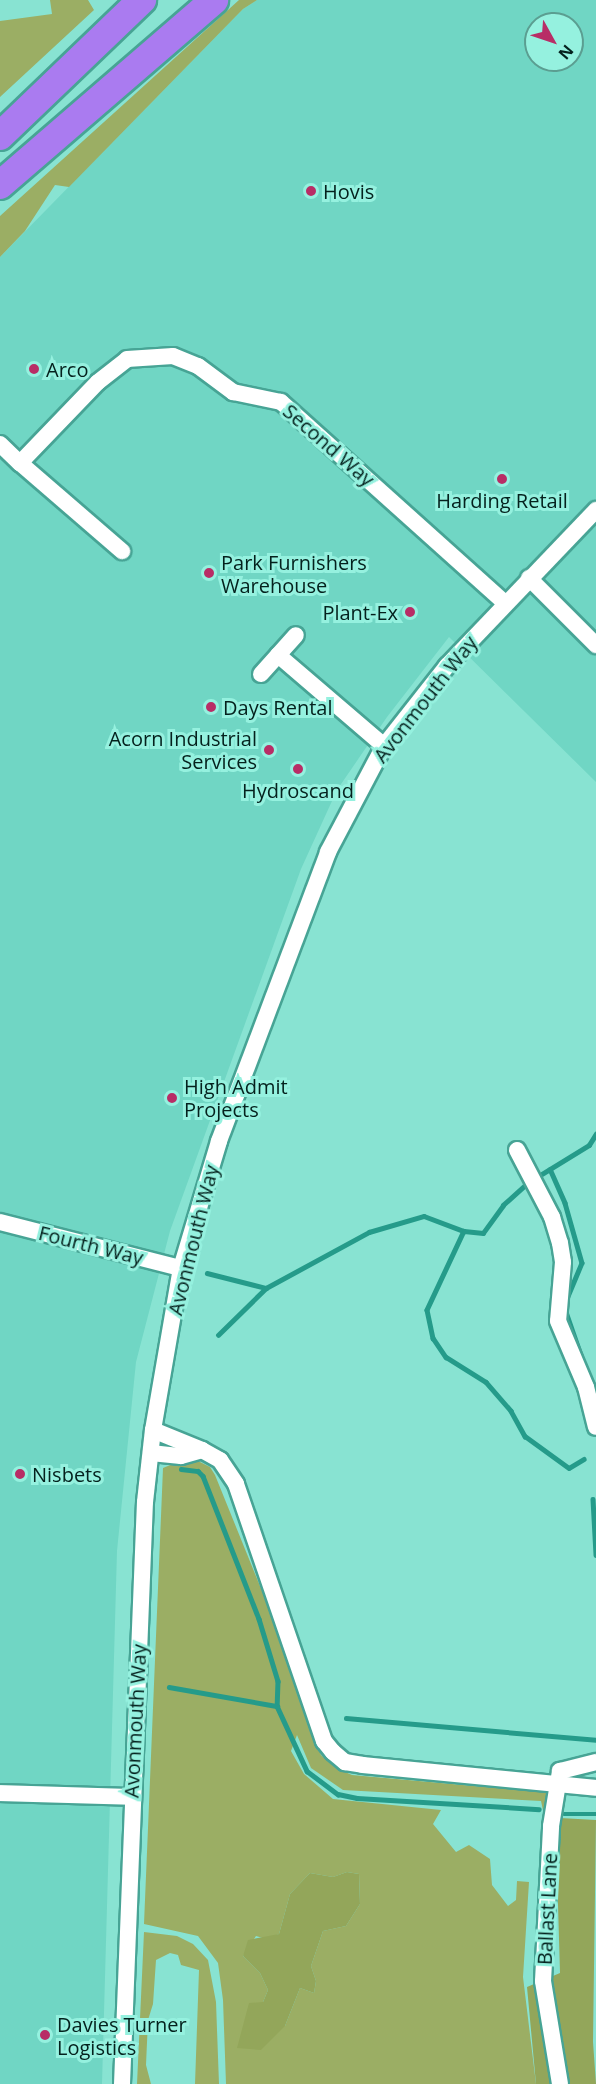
<!DOCTYPE html>
<html>
<head>
<meta charset="utf-8">
<style>
	body { margin:0 }
	#map { position:relative; width:596px; height:2084px; overflow:hidden; background:#88e3d2; font-family:"Open Sans",sans-serif }
	div>[style] { position:absolute }
	[style*='--x'] { left:calc(var(--x)*1px); top:calc(var(--y)*1px); width:calc(var(--w)*1px); rotate:calc(var(--a)*1deg) }
	.built>* { inset:0; background:#70d6c4 }
	.green>* { inset:0; background:#9bae64 }
	.forest>* { inset:0; background:#93a65a }
	.stream>* { height:4.5px; margin:-2.25px; padding:0 2.25px; transform-origin:2.25px; border-radius:2.25px; background:#259b8a }
	.roads { filter:drop-shadow(2px 0 #47a495) drop-shadow(-2px 0 #47a495) drop-shadow(0 2px #47a495) drop-shadow(0 -2px #47a495) }
	.minor>* { height:16px; margin:-8px; padding:0 8px; transform-origin:8px; border-radius:8px; background:#fff }
	.motorway>* { height:28px; margin:-14px; padding:0 14px; transform-origin:14px; border-radius:14px; background:#aa7bf0 }
	.dots>* { width:16px; height:16px; translate:-50% -50%; box-sizing:border-box; border:3px solid #95f1df; border-radius:50% }
	span { translate:-50% -50%; white-space:nowrap; text-align:center; line-height:1.15; -webkit-text-stroke:6px #95f1df; paint-order:stroke }
	.poi-label { font-size:20px; color:#04211d }
	.left { translate:0 -50%; text-align:left }
	.right { translate:-100% -50%; text-align:right }
	.street-label { font-size:20px; color:#04211d }
	.north { position:absolute; left:524px; top:12px; width:60px; height:60px; box-sizing:border-box; background:#95f1df; border:2px solid #5b9e91; border-radius:50%; rotate:130deg; font-size:16px; font-weight:700; line-height:24px; text-align:center; color:#04211d }
	.north::after { content:''; display:block; margin:auto; width:21px; height:27px; background:#b82d66; clip-path:polygon(50% 0,100% 100%,50% 72%,0 100%) }
</style>
</head>
<body>
<div id="map">
	<div class="built">
		<i style="clip-path:polygon(evenodd,257px 0,596px 0,596px 782px,449px 637px,387px 717px,337px 790px,301px 869px,170px 1231px,136px 1362px,117px 1551px,102px 2084px,0 2084px,0 257px,243px 9px,257px 0,536px 24px,572px 24px,572px 60px,536px 60px,536px 24px)"></i>
	</div>
	<div class="green">
		<i style="clip-path:polygon(50px 0,88px 0,94px 10px,0 97px,0 21px,52px 14px)"></i>
		<i style="clip-path:polygon(239px 0,257px 0,243px 9px,69px 187px,55px 185px,25px 231px,0 257px,0 216px)"></i>
		<i style="clip-path:polygon(evenodd,194px 1459px,210px 1467px,215px 1475px,266px 1601px,321px 1755px,336px 1768px,352px 1775px,551px 1793px,547px 1815px,544px 1815px,541px 1801px,343px 1790px,311px 1768px,297px 1735px,291px 1751px,304px 1774px,333px 1799px,441px 1810px,433px 1824px,456px 1852px,469px 1845px,490px 1859px,492px 1885px,508px 1906px,516px 1900px,517px 1881px,529px 1882px,523px 1977px,536px 2084px,226px 2084px,223px 2000px,218px 1963px,198px 1936px,144px 1924px,163px 1468px,180px 1461px,194px 1463px,194px 1459px,347px 1872px,359px 1874px,360px 1904px,346px 1926px,323px 1931px,311px 1966px,316px 1981px,314px 1993px,300px 1988px,285px 2026px,263px 2002px,268px 1990px,260px 1973px,243px 1956px,256px 1936px,266px 1939px,279px 1934px,290px 1894px,310px 1873px,333px 1877px,347px 1872px)"></i>
		<i style="clip-path:polygon(144px 1932px,177px 1936px,193px 1944px,208px 1960px,216px 2002px,219px 2084px,195px 2084px,199px 1970px,181px 1965px,178px 1955px,170px 1953px,156px 1960px,153px 2004px,148px 2020px,146px 2065px,151px 2084px,137px 2084px)"></i>
	</div>
	<div class="forest">
		<i style="clip-path:polygon(560px 1818px,596px 1820px,593px 2042px,596px 2084px,536px 2084px,527px 1987px,560px 1973px,556px 1836px)"></i>
		<i style="clip-path:polygon(347px 1872px,359px 1874px,360px 1904px,346px 1926px,323px 1931px,311px 1966px,316px 1981px,314px 1993px,300px 1988px,285px 2026px,261px 2050px,237px 2048px,249px 2003px,263px 2002px,268px 1990px,260px 1973px,243px 1956px,248px 1940px,279px 1934px,290px 1894px,310px 1873px,333px 1877px)"></i>
	</div>
	<div class="stream">
		<i style="--x:550;--y:1169;--w:37;--a:66"></i>
		<i style="--x:565;--y:1203;--w:62;--a:74.2"></i>
		<i style="--x:582;--y:1263;--w:41;--a:112.8"></i>
		<i style="--x:542;--y:1174;--w:55;--a:-31.7"></i>
		<i style="--x:589;--y:1145;--w:13;--a:-58"></i>
		<i style="--x:464;--y:1231;--w:87;--a:115.1"></i>
		<i style="--x:427;--y:1310;--w:29;--a:78"></i>
		<i style="--x:433;--y:1338;--w:23;--a:56"></i>
		<i style="--x:446;--y:1357;--w:47;--a:32"></i>
		<i style="--x:486;--y:1382;--w:38;--a:49"></i>
		<i style="--x:511;--y:1411;--w:29;--a:61"></i>
		<i style="--x:525;--y:1436;--w:54;--a:36"></i>
		<i style="--x:569;--y:1468;--w:17;--a:-31"></i>
		<i style="--x:207;--y:1273;--w:61;--a:14.3"></i>
		<i style="--x:266;--y:1288;--w:117;--a:-28.5"></i>
		<i style="--x:369;--y:1232;--w:57;--a:-16.2"></i>
		<i style="--x:424;--y:1216;--w:43;--a:20.6"></i>
		<i style="--x:464;--y:1231;--w:19;--a:6"></i>
		<i style="--x:483;--y:1233;--w:34;--a:-54"></i>
		<i style="--x:503;--y:1205;--w:31;--a:-42"></i>
		<i style="--x:565;--y:1309;--w:52;--a:70.9"></i>
		<i style="--x:218;--y:1335;--w:67;--a:-44.4"></i>
		<i style="--x:181;--y:1469;--w:17;--a:7"></i>
		<i style="--x:198;--y:1471;--w:7;--a:45"></i>
		<i style="--x:203;--y:1476;--w:154;--a:68.6"></i>
		<i style="--x:259;--y:1619;--w:65;--a:73"></i>
		<i style="--x:278;--y:1681;--w:25;--a:92"></i>
		<i style="--x:277;--y:1706;--w:72;--a:65.2"></i>
		<i style="--x:307;--y:1771;--w:39;--a:37"></i>
		<i style="--x:338;--y:1794;--w:19;--a:12"></i>
		<i style="--x:357;--y:1798;--w:182;--a:3.5"></i>
		<i style="--x:593;--y:1499;--w:56;--a:86.9"></i>
		<i style="--x:169;--y:1687;--w:110;--a:10"></i>
		<i style="--x:346;--y:1718;--w:251;--a:5"></i>
		<i style="--x:564;--y:1814;--w:32;--a:0"></i>
	</div>
	<div class="roads">
		<div class="minor">
			<i style="--x:0;--y:444;--w:28;--a:44"></i>
			<i style="--x:20;--y:463;--w:112;--a:-46.1"></i>
			<i style="--x:98;--y:382;--w:37;--a:-38"></i>
			<i style="--x:127;--y:359;--w:46;--a:-3.7"></i>
			<i style="--x:173;--y:356;--w:27;--a:22"></i>
			<i style="--x:198;--y:366;--w:44;--a:36.6"></i>
			<i style="--x:233;--y:392;--w:49;--a:11.8"></i>
			<i style="--x:281;--y:402;--w:301;--a:41.9"></i>
			<i style="--x:20;--y:463;--w:135;--a:40.8"></i>
			<i style="--x:529;--y:578;--w:95;--a:45"></i>
			<i style="--x:278;--y:655;--w:140;--a:40.6"></i>
			<i style="--x:261;--y:674;--w:52;--a:-48.1"></i>
			<i style="--x:517;--y:1150;--w:76;--a:62.4"></i>
			<i style="--x:552;--y:1217;--w:27;--a:73"></i>
			<i style="--x:560;--y:1243;--w:19;--a:81"></i>
			<i style="--x:563;--y:1262;--w:59;--a:94.8"></i>
			<i style="--x:558;--y:1321;--w:72;--a:67"></i>
			<i style="--x:586;--y:1387;--w:41;--a:76"></i>
			<i style="--x:0;--y:1222;--w:187;--a:14.3"></i>
			<i style="--x:202;--y:1450;--w:21;--a:29"></i>
			<i style="--x:220;--y:1460;--w:29;--a:56"></i>
			<i style="--x:236;--y:1484;--w:272;--a:71.1"></i>
			<i style="--x:324;--y:1741;--w:14;--a:51"></i>
			<i style="--x:333;--y:1752;--w:16;--a:40"></i>
			<i style="--x:345;--y:1762;--w:18;--a:9"></i>
			<i style="--x:363;--y:1765;--w:234;--a:5.6"></i>
			<i style="--x:151;--y:1453;--w:30;--a:6"></i>
			<i style="--x:181;--y:1456;--w:22;--a:-16"></i>
			<i style="--x:202;--y:1450;--w:53;--a:-157.8"></i>
			<i style="--x:0;--y:1793;--w:131;--a:1.7"></i>
			<i style="--x:122;--y:2084;--w:582;--a:-87.74"></i>
			<i style="--x:145;--y:1502;--w:72;--a:-83.7"></i>
			<i style="--x:153;--y:1430;--w:164;--a:-80.2"></i>
			<i style="--x:181;--y:1268;--w:133;--a:-73.3"></i>
			<i style="--x:219;--y:1141;--w:309;--a:-69.3"></i>
			<i style="--x:328;--y:852;--w:120;--a:-62.2"></i>
			<i style="--x:384;--y:746;--w:102;--a:-51.8"></i>
			<i style="--x:447;--y:666;--w:216;--a:-46.3"></i>
			<i style="--x:560;--y:2084;--w:104;--a:-99.4"></i>
			<i style="--x:543;--y:1981;--w:155;--a:-87"></i>
			<i style="--x:551;--y:1826;--w:56;--a:-80.7"></i>
			<i style="--x:560;--y:1771;--w:37;--a:-14"></i>
		</div>
		<div class="motorway">
			<i style="--x:0;--y:136;--w:197;--a:-43.8"></i>
			<i style="--x:0;--y:185;--w:283;--a:-40.8"></i>
		</div>
	</div>
	<div class="dots">
		<i style="left:311px;top:191px;background:#b82d66"></i>
		<i style="left:34px;top:369px;background:#b82d66"></i>
		<i style="left:502px;top:479px;background:#b82d66"></i>
		<i style="left:209px;top:573px;background:#b82d66"></i>
		<i style="left:410px;top:612px;background:#b82d66"></i>
		<i style="left:211px;top:707px;background:#b82d66"></i>
		<i style="left:269px;top:750px;background:#b82d66"></i>
		<i style="left:298px;top:769px;background:#b82d66"></i>
		<i style="left:172px;top:1098px;background:#b82d66"></i>
		<i style="left:20px;top:1474px;background:#b82d66"></i>
		<i style="left:45px;top:2035px;background:#b82d66"></i>
	</div>
	<div class="poi-label">
		<span class="left" style="left:323px;top:191px">Hovis</span>
		<span class="left" style="left:46px;top:369px">Arco</span>
		<span style="left:502px;top:500px">Harding Retail</span>
		<span class="left" style="left:221px;top:574px">Park Furnishers<br>Warehouse</span>
		<span class="right" style="left:398px;top:612px">Plant-Ex</span>
		<span class="left" style="left:223px;top:707px">Days Rental</span>
		<span class="right" style="left:257px;top:750px">Acorn Industrial<br>Services</span>
		<span style="left:298px;top:790px">Hydroscand</span>
		<span class="left" style="left:184px;top:1098px">High Admit<br>Projects</span>
		<span class="left" style="left:32px;top:1474px">Nisbets</span>
		<span class="left" style="left:57px;top:2036px">Davies Turner<br>Logistics</span>
	</div>
	<div class="street-label">
		<span style="left:329px;top:445px;rotate:41deg">Second Way</span>
		<span style="left:425px;top:699px;rotate:-52deg">Avonmouth Way</span>
		<span style="left:193px;top:1240px;rotate:-76deg">Avonmouth Way</span>
		<span style="left:91px;top:1245px;rotate:14deg">Fourth Way</span>
		<span style="left:135px;top:1721px;rotate:-87deg">Avonmouth Way</span>
		<span style="left:547px;top:1909px;rotate:-87deg">Ballast Lane</span>
	</div>
	<div class="north">N</div>
</div>
</body>
</html>
